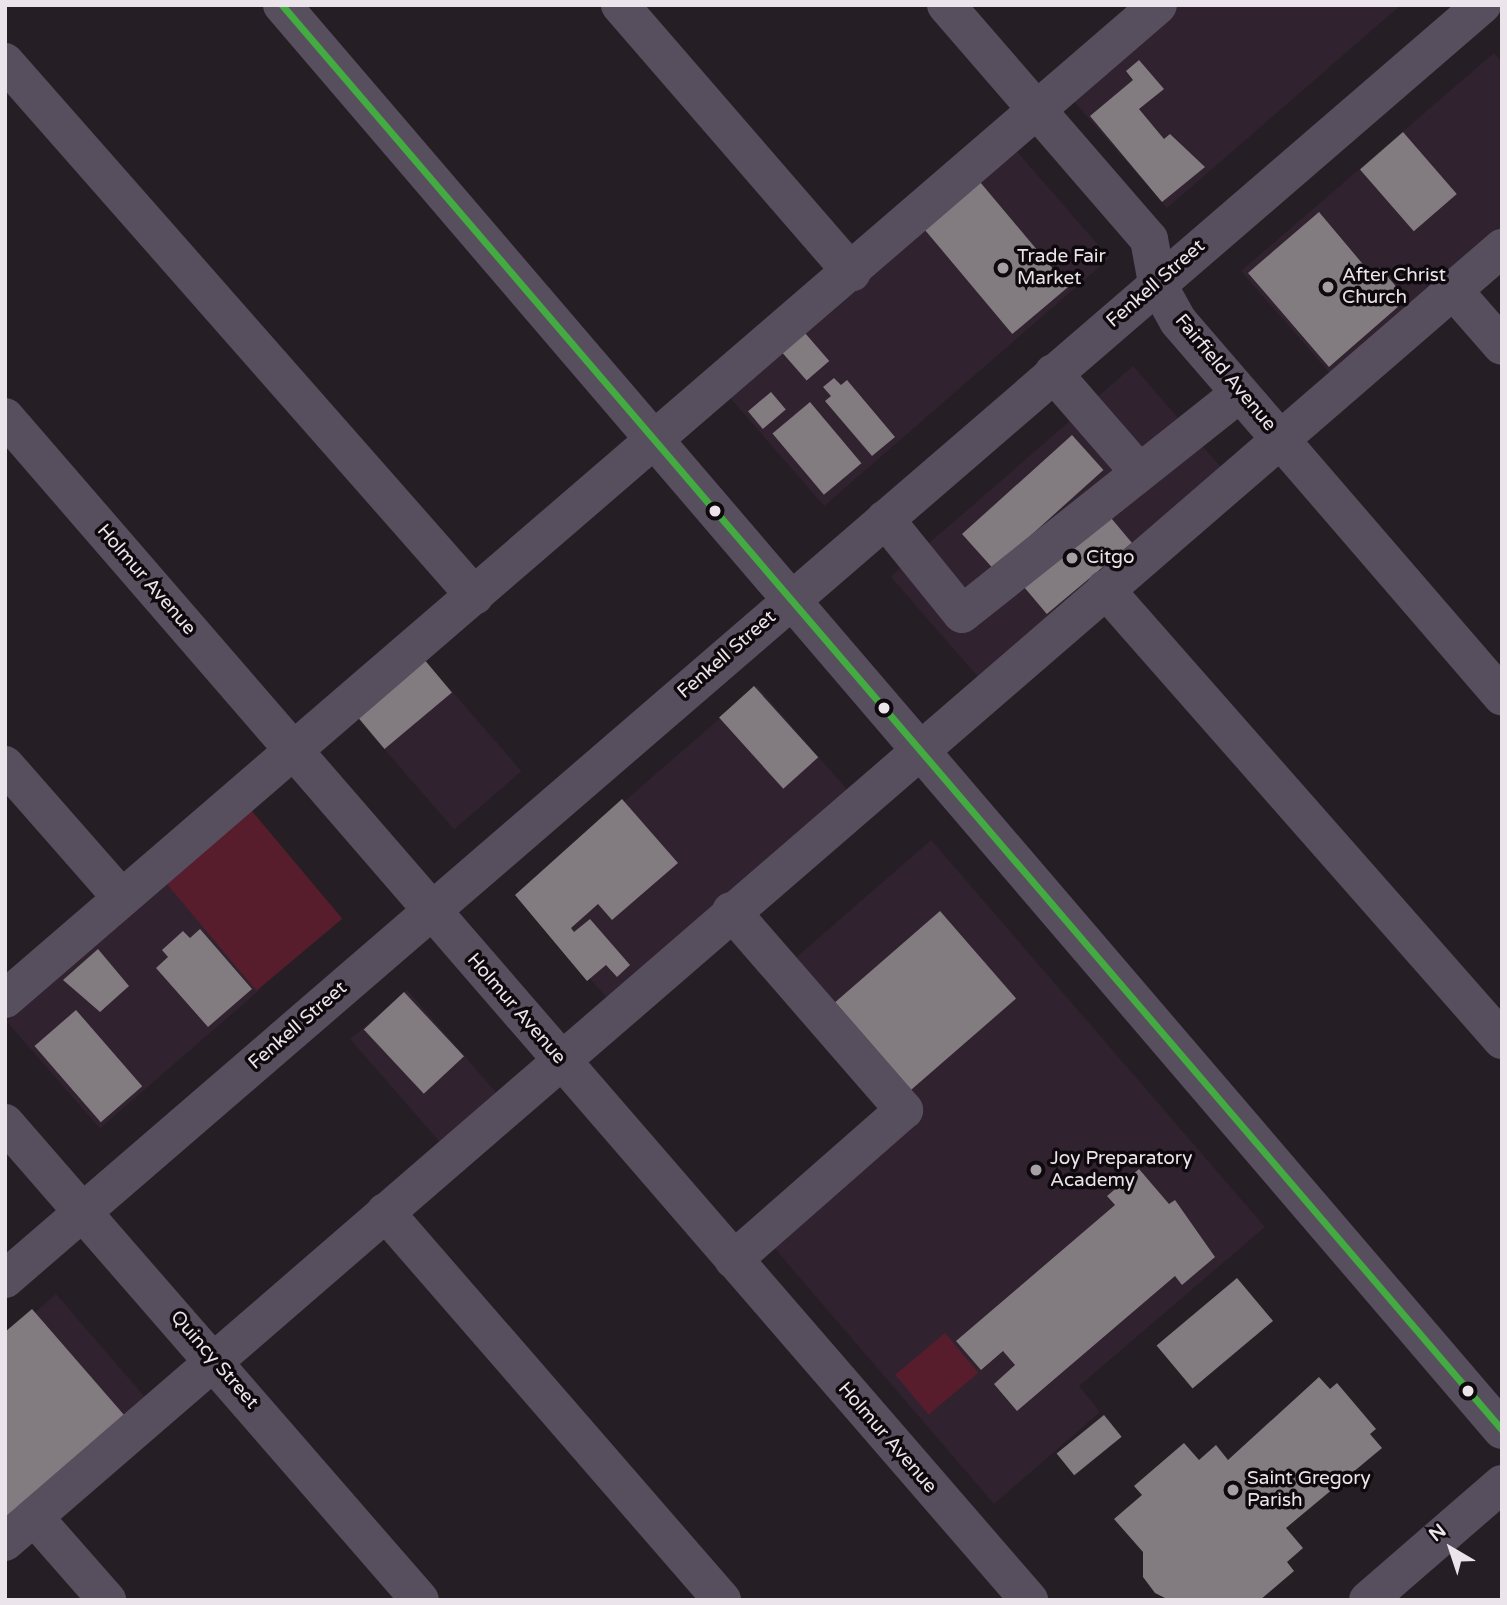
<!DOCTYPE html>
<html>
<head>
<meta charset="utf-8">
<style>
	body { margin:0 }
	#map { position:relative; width:1507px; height:1605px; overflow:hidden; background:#251f25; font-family:"Varela Round",sans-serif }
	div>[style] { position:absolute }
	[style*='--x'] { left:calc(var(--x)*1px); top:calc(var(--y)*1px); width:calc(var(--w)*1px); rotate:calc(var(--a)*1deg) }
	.built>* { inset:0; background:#30222f; transform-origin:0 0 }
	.green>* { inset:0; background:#571d2d; transform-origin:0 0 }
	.building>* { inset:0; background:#827c80; transform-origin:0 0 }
	.minor>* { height:38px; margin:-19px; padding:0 19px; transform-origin:19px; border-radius:19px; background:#574f5d }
	.bus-1>* { height:7px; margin:-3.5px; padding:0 3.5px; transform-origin:3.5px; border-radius:3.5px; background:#44aa42 }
	.dots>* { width:19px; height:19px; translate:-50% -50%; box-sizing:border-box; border:4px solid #0d090d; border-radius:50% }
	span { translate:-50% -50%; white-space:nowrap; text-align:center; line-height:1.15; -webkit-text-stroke:7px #0d090d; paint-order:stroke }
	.poi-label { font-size:19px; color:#ebe4ea }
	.left { translate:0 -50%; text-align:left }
	.street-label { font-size:19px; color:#ebe4ea }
	.frame { position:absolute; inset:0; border:7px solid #ebe4ea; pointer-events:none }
	.north { position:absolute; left:1416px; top:1514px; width:70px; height:70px; -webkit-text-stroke:5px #0d090d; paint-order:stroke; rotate:321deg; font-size:19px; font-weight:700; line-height:28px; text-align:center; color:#ebe4ea }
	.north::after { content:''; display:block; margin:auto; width:24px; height:32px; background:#ebe4ea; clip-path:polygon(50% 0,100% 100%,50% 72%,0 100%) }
</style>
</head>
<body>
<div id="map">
	<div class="built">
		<i style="clip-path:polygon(1177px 5px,1401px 5px,1167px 208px,1071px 98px)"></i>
		<i style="clip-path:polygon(1494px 53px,1502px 62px,1502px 233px,1334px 378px,1241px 271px)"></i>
		<i style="left:1013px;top:147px;width:147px;height:378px;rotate:49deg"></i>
		<i style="left:1133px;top:366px;width:141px;height:321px;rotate:49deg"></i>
		<i style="left:423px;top:658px;width:150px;height:89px;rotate:49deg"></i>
		<i style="left:757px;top:686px;width:143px;height:318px;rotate:49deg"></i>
		<i style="clip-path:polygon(931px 840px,1265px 1227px,1079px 1386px,1100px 1412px,994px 1504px,770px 1243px,922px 1113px,791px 962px)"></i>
		<i style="left:166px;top:883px;width:142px;height:211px;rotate:49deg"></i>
		<i style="left:407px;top:990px;width:140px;height:75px;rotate:49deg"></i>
		<i style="clip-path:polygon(56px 1294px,150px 1403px,5px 1527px,5px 1339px)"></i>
	</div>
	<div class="green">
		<i style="left:251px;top:810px;width:142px;height:112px;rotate:50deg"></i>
		<i style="left:945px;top:1333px;width:52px;height:65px;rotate:50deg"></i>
	</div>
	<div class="building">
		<i style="clip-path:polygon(1139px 60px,1164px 89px,1139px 109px,1164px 139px,1170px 134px,1205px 167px,1162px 202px,1090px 116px,1133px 80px,1126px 71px)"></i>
		<i style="left:1403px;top:132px;width:82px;height:57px;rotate:49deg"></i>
		<i style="left:975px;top:176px;width:145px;height:73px;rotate:50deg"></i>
		<i style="clip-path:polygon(1319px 212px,1372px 275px,1380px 268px,1407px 299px,1329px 367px,1248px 273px)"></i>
		<i style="left:805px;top:333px;width:37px;height:30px;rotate:49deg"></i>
		<i style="clip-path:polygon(834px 378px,841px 385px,847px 380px,895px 437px,872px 456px,825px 401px,831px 396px,823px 387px)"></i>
		<i style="left:771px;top:392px;width:23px;height:30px;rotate:50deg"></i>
		<i style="left:810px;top:402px;width:80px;height:49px;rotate:50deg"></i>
		<i style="left:1072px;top:435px;width:47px;height:148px;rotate:48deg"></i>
		<i style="left:1101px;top:506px;width:48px;height:111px;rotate:50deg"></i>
		<i style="left:423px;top:658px;width:45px;height:88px;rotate:50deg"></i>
		<i style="left:754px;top:686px;width:96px;height:47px;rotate:48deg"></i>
		<i style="clip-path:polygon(622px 799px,678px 863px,612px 920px,598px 904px,571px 928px,574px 932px,590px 919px,630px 965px,617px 977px,606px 965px,587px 981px,515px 895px)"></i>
		<i style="left:940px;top:911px;width:116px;height:139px;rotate:49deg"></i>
		<i style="clip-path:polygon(200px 929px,252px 989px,208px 1027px,156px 968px,168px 957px,162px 950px,183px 931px,190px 938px)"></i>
		<i style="clip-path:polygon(98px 949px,129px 986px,100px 1012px,63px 980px)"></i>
		<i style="left:404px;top:992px;width:88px;height:55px;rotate:47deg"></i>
		<i style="left:76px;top:1010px;width:101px;height:55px;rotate:49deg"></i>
		<i style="clip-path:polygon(1139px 1169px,1169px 1204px,1175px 1200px,1215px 1257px,1182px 1285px,1175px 1276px,1017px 1411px,994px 1384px,1015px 1365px,1003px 1351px,981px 1370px,956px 1341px,1115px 1205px,1107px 1196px)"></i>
		<i style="left:1237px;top:1278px;width:56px;height:105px;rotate:50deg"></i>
		<i style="clip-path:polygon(32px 1309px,125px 1416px,5px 1519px,5px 1332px)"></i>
		<i style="clip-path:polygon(1319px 1377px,1330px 1389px,1337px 1383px,1376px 1429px,1370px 1434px,1382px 1448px,1286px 1528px,1303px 1548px,1287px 1562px,1294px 1571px,1260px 1600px,1169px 1600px,1155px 1593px,1143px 1577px,1143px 1552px,1114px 1519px,1142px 1495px,1134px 1486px,1184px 1443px,1199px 1460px,1216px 1445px,1228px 1460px)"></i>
		<i style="left:1104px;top:1415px;width:28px;height:61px;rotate:51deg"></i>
	</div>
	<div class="minor">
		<i style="--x:282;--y:5;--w:1876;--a:49.43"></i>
		<i style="--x:620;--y:5;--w:354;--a:49.1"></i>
		<i style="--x:946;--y:5;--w:310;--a:49.1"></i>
		<i style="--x:1149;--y:239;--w:45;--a:79.7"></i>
		<i style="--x:1157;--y:283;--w:43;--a:61.1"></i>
		<i style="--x:1178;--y:321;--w:496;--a:49.2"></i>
		<i style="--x:5;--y:62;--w:711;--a:48.65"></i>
		<i style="--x:1453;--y:290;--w:74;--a:48.8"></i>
		<i style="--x:1053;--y:373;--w:131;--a:49"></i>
		<i style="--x:5;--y:417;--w:1565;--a:49.12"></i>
		<i style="--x:885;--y:519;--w:122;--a:51"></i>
		<i style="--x:962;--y:614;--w:355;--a:-38.5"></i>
		<i style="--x:1105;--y:589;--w:601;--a:48.64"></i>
		<i style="--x:5;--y:765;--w:177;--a:48.7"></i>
		<i style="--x:731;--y:911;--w:264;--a:49"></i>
		<i style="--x:904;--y:1110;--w:227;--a:138.7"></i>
		<i style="--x:5;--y:999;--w:1522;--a:-40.76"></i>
		<i style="--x:5;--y:1123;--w:632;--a:48.98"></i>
		<i style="--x:385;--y:1212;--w:514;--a:49.02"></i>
		<i style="--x:5;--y:1279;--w:1951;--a:-40.78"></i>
		<i style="--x:34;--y:1517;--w:111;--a:48.7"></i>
		<i style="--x:5;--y:1542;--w:1979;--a:-40.84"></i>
		<i style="--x:1368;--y:1600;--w:177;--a:-40.9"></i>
	</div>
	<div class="bus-1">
		<i style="--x:282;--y:5;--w:1876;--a:49.43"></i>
	</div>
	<div class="dots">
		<i style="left:1003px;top:268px;background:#a69fa5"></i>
		<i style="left:1328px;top:287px;background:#a69fa5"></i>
		<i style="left:715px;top:511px;background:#ebe4ea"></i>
		<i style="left:1072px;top:558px;background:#a69fa5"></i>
		<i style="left:884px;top:708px;background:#ebe4ea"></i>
		<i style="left:1036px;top:1170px;background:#a69fa5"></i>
		<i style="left:1468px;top:1391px;background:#ebe4ea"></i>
		<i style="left:1233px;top:1490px;background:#a69fa5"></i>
	</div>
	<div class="poi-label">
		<span class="left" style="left:1017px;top:268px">Trade Fair<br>Market</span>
		<span class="left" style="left:1342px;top:287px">After Christ<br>Church</span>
		<span class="left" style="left:1086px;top:558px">Citgo</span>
		<span class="left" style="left:1050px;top:1170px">Joy Preparatory<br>Academy</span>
		<span class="left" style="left:1247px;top:1490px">Saint Gregory<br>Parish</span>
	</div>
	<div class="street-label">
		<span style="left:1156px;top:284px;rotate:-41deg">Fenkell Street</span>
		<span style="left:1225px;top:373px;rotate:50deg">Fairfield Avenue</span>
		<span style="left:146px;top:580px;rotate:49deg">Holmur Avenue</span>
		<span style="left:727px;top:655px;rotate:-41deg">Fenkell Street</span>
		<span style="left:516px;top:1009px;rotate:49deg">Holmur Avenue</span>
		<span style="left:298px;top:1026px;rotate:-41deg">Fenkell Street</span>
		<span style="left:214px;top:1360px;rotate:49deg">Quincy Street</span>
		<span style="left:887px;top:1438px;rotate:49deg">Holmur Avenue</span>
	</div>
	<div class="frame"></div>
	<div class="north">N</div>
</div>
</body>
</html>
